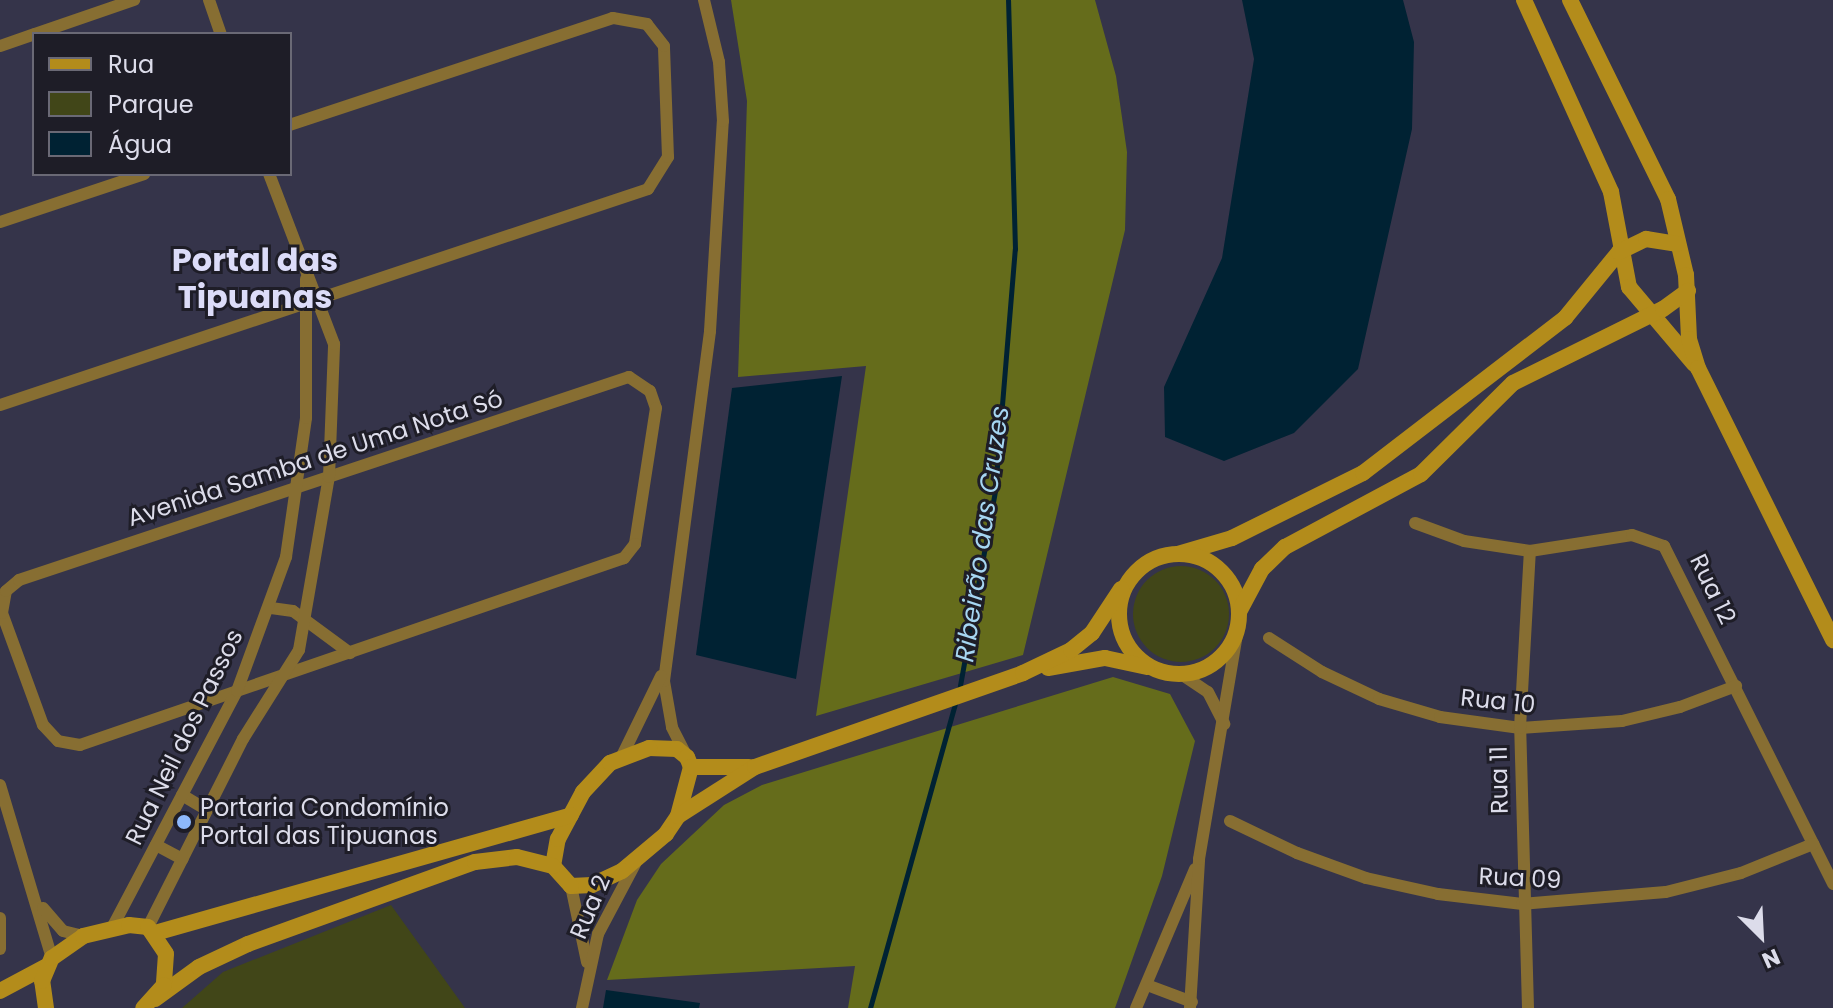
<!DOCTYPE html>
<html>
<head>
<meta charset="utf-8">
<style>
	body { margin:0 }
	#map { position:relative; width:1833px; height:1008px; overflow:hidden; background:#35344a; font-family:Poppins,sans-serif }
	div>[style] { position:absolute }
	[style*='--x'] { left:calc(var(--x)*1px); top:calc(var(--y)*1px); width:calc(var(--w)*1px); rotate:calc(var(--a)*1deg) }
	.green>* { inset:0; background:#414618 }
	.round { border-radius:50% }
	.forest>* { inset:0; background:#656c1b }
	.water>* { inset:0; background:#023 }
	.stream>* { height:5px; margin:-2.5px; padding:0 2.5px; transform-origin:2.5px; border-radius:2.5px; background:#023 }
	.street>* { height:12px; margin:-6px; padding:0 6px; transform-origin:6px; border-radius:6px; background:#876e32 }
	.secondary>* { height:16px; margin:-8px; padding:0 8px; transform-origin:8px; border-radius:8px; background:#b38c1b }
	.secondary>.ring { margin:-8px; padding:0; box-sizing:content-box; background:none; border:16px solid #b38c1b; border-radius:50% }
	.dots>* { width:22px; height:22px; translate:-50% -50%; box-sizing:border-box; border:4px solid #1e1d27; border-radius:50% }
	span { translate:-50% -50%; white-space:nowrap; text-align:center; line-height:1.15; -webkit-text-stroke:6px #1e1d27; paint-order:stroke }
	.street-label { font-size:24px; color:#dcdcea }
	.poi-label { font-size:24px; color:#dcdcea }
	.left { translate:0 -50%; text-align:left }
	.water-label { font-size:26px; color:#a6d6f2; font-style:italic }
	.district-label { font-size:32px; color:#dcdcf8; font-weight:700 }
	.legend { position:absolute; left:32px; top:32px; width:260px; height:144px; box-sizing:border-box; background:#1e1d27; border:2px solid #6a6975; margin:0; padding:10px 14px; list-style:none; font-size:24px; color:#dcdcea }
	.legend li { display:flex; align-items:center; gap:16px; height:40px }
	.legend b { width:40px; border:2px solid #6a6975 }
	.north { position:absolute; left:1721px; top:896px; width:80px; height:80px; -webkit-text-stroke:6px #1e1d27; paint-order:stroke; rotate:156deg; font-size:22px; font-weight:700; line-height:32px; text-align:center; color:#dcdcea }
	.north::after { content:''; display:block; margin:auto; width:28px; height:36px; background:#dcdcea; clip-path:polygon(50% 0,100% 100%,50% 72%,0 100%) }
</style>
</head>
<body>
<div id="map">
	<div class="green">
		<i class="round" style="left:1133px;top:566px;width:96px;height:96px"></i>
		<i style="clip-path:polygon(391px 905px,465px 1008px,182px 1008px,223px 972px)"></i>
	</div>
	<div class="forest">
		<i style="clip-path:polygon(731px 0,1095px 0,1116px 76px,1127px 152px,1125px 230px,1023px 655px,816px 716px,866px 366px,738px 377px,747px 101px)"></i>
		<i style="clip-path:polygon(1113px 677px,1170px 694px,1195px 741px,1162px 876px,1115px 1008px,848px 1008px,855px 966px,607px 980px,637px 900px,661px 864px,724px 805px,762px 785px)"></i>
	</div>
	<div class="water">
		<i style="clip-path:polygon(1242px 0,1403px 0,1414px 42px,1412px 129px,1358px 369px,1294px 433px,1224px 461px,1165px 437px,1164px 387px,1222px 258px,1254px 59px)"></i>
		<i style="clip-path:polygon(842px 376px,796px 679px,696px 655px,732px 388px)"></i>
		<i style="clip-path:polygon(606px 990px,700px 1003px,699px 1008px,603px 1008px)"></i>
	</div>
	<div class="stream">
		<i style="--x:959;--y:691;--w:204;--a:-79.8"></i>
		<i style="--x:995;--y:490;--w:242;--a:-85.3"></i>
		<i style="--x:1015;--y:249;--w:249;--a:-91.6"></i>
		<i style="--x:870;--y:1008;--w:319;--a:-74.4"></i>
	</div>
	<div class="street">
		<i style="--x:209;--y:0;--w:36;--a:71"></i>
		<i style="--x:35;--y:34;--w:105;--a:-19"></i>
		<i style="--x:0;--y:46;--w:36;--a:-19"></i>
		<i style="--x:0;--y:222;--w:152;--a:-18.4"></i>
		<i style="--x:629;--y:377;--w:25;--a:34"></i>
		<i style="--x:650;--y:391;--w:18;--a:71"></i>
		<i style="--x:656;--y:408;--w:138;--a:98.8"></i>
		<i style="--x:635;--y:544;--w:18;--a:128"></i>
		<i style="--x:624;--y:558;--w:575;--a:161.03"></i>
		<i style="--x:80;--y:745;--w:22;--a:-170"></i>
		<i style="--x:58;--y:741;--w:22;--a:-133"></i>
		<i style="--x:43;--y:725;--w:119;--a:-110.1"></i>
		<i style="--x:2;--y:613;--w:22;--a:-80"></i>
		<i style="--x:6;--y:591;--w:17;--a:-40"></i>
		<i style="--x:19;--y:580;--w:643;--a:-18.41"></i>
		<i style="--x:0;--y:405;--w:683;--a:-18.43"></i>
		<i style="--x:648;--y:189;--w:38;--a:-58"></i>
		<i style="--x:668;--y:157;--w:111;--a:-92.1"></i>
		<i style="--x:664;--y:46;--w:28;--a:-128"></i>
		<i style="--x:647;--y:24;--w:35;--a:-170"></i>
		<i style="--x:613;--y:18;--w:340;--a:161.7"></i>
		<i style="--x:1415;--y:523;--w:52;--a:20.2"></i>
		<i style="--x:1464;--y:541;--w:67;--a:8.6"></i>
		<i style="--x:1530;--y:551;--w:103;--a:-8.9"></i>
		<i style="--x:1632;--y:535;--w:34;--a:19"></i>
		<i style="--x:1664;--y:546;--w:378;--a:63.4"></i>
		<i style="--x:271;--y:608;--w:22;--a:8"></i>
		<i style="--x:293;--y:611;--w:71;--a:36.4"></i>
		<i style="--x:1269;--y:638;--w:63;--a:32.7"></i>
		<i style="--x:1322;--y:672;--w:63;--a:25.3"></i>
		<i style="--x:1379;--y:699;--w:64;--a:16.4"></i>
		<i style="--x:1440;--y:717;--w:81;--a:7.8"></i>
		<i style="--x:1520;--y:728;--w:102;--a:-3.9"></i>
		<i style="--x:1622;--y:721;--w:60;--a:-13.6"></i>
		<i style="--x:1680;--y:707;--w:60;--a:-20.6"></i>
		<i style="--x:1181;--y:674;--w:32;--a:34"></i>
		<i style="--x:1208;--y:692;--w:36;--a:63"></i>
		<i style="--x:686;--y:755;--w:31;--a:-117"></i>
		<i style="--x:672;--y:727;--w:47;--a:-99.9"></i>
		<i style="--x:664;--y:681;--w:353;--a:-82.5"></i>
		<i style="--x:710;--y:331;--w:210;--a:-86.5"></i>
		<i style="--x:723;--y:121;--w:59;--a:-93.9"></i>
		<i style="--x:719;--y:62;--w:64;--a:-103.6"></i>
		<i style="--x:622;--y:756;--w:89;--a:-64"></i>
		<i style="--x:0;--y:785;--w:181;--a:73.3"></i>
		<i style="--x:182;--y:795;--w:29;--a:31"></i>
		<i style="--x:1230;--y:821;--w:74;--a:25.5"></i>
		<i style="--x:1297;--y:853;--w:73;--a:19.9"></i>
		<i style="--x:1366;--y:878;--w:74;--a:12.5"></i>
		<i style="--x:1438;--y:894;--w:85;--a:6.8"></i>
		<i style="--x:1522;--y:904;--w:144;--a:-4.8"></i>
		<i style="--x:1666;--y:892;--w:77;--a:-14.2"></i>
		<i style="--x:1741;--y:873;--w:78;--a:-21.9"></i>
		<i style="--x:156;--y:845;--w:30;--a:28"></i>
		<i style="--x:571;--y:886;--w:78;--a:78.1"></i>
		<i style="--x:43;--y:908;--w:30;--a:49"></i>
		<i style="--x:63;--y:931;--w:21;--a:14"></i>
		<i style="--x:0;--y:918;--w:31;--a:90"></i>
		<i style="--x:113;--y:926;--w:266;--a:-62.2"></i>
		<i style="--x:237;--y:691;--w:143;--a:-69.9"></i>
		<i style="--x:286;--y:557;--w:140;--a:-81.8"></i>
		<i style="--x:306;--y:418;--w:139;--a:-90"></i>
		<i style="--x:148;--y:927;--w:211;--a:-63.2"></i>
		<i style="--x:243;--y:739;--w:105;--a:-57.8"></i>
		<i style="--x:299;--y:650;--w:176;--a:-80.2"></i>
		<i style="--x:329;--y:477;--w:133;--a:-87.8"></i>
		<i style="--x:334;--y:344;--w:182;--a:-110.9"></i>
		<i style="--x:1147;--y:985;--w:48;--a:20.7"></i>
		<i style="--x:582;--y:1008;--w:76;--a:-77.8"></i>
		<i style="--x:598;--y:934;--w:79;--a:-62.1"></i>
		<i style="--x:1136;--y:1008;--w:151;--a:-67"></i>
		<i style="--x:1190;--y:1008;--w:149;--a:-86.5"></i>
		<i style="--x:1199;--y:859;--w:234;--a:-80.4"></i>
		<i style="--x:1528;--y:1008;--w:280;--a:-91.6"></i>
		<i style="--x:1520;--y:728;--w:177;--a:-86.8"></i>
	</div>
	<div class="secondary">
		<i style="--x:1524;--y:0;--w:211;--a:65.6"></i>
		<i style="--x:1611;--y:192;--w:97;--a:79.3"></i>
		<i style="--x:1629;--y:287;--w:101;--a:49.8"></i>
		<i style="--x:1570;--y:0;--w:222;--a:63.8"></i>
		<i style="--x:1668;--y:199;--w:78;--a:76.7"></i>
		<i style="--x:1686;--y:275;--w:64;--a:87.3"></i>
		<i style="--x:1689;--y:339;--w:30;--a:73"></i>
		<i style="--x:1698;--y:368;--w:304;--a:63.6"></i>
		<i style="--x:1178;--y:554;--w:56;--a:-16.5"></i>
		<i style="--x:1232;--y:538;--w:146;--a:-26.4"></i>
		<i style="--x:1363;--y:473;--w:255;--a:-37.5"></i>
		<i style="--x:1565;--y:318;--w:85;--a:-50.7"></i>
		<i style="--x:1619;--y:252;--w:30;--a:-26"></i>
		<i style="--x:1646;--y:239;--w:31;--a:9"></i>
		<i class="ring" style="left:1119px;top:554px;width:104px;height:104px"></i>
		<i style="--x:1239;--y:612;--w:49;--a:-61.9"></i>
		<i style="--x:1262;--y:569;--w:32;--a:-44"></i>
		<i style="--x:1285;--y:547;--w:154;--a:-28.2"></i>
		<i style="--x:1421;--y:474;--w:129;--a:-44.7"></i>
		<i style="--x:1513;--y:383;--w:167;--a:-26.3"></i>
		<i style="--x:1663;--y:309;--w:31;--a:-36"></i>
		<i style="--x:1048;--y:668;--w:58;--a:-10"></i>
		<i style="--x:1105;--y:658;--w:43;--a:12.1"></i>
		<i style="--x:649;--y:748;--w:28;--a:2"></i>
		<i style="--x:677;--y:749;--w:13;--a:39"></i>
		<i style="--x:687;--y:757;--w:11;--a:68"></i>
		<i style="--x:691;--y:767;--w:51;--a:104.9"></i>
		<i style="--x:678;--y:816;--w:22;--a:124"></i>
		<i style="--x:666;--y:834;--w:57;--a:139.9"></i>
		<i style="--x:622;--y:871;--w:33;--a:155"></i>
		<i style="--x:592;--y:885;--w:21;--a:177"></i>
		<i style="--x:571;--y:886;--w:27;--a:-132"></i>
		<i style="--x:553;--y:866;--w:27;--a:-80"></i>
		<i style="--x:558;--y:839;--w:53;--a:-62"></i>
		<i style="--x:583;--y:792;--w:40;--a:-47"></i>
		<i style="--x:610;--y:763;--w:42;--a:-21"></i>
		<i style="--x:691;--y:767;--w:58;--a:0"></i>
		<i style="--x:678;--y:816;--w:91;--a:-32.5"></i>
		<i style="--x:755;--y:767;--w:284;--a:-19.3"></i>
		<i style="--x:1023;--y:673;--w:53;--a:-25.6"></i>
		<i style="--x:1071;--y:650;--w:27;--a:-39"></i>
		<i style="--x:1092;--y:633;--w:53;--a:-56.6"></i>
		<i style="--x:155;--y:933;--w:432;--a:-15.8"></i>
		<i style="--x:0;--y:991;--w:51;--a:-28.1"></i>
		<i style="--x:155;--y:999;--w:54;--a:-36"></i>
		<i style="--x:199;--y:967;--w:54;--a:-25.1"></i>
		<i style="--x:248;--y:944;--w:241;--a:-19.9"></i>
		<i style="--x:475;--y:862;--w:42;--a:-6.8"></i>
		<i style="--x:517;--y:857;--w:37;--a:14"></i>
		<i style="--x:46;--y:1008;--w:27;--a:-98"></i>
		<i style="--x:42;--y:981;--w:25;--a:-67"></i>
		<i style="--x:52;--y:958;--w:38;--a:-35"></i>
		<i style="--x:83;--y:936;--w:47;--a:-13.4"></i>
		<i style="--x:129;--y:925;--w:19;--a:6"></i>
		<i style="--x:148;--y:927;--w:32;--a:56"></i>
		<i style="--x:166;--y:954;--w:31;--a:94"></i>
		<i style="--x:164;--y:985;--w:31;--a:132"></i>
	</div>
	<div class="dots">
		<i style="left:184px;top:822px;background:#8eb9fc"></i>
	</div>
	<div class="street-label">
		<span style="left:315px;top:458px;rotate:-18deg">Avenida Samba de Uma Nota Só</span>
		<span style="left:1713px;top:589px;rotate:64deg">Rua 12</span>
		<span style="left:1498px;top:701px;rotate:6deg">Rua 10</span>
		<span style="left:184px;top:737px;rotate:-64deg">Rua Neil dos Passos</span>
		<span style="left:1499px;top:780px;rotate:-91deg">Rua 11</span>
		<span style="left:1520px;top:878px;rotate:3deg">Rua 09</span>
		<span style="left:590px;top:907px;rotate:-67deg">Rua 2</span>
	</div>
	<div class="poi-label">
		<span class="left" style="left:200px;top:822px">Portaria Condomínio<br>Portal das Tipuanas</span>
	</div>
	<div class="water-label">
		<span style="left:983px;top:534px;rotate:-82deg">Ribeirão das Cruzes</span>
	</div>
	<div class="district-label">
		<span style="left:255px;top:279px">Portal das<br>Tipuanas</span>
	</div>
	<ul class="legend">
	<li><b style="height:10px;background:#b38c1b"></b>Rua</li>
	<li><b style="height:22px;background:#414618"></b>Parque</li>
	<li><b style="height:22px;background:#023"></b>Água</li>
	</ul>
	<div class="north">N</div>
</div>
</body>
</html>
